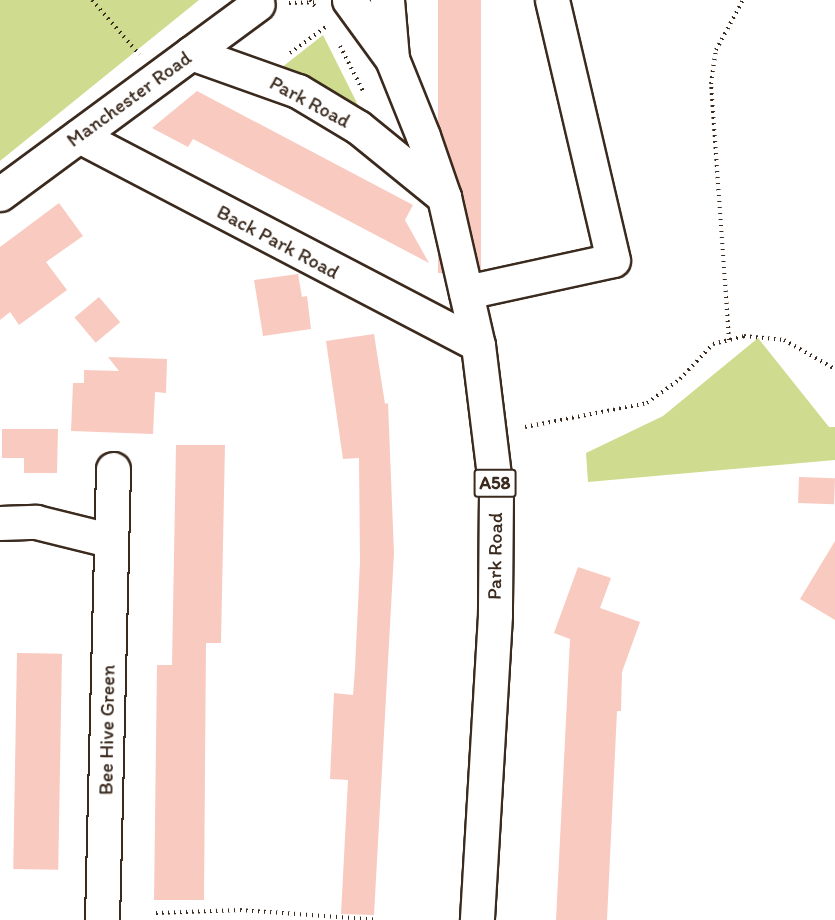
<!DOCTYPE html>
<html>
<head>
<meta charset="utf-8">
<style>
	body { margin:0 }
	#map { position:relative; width:835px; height:920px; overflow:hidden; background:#fff; font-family:Itim,sans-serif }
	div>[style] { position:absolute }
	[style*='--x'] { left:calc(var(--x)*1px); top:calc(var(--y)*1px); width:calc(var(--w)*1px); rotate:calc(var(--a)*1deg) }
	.green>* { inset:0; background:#cfdc8f }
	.building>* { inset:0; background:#f9cac0; transform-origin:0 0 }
	.path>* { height:4px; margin-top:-2px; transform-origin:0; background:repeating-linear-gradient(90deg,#3b2a1e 0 1.5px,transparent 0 6px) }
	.roads { filter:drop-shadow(2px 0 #3b2a1e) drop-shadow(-2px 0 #3b2a1e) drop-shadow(0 2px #3b2a1e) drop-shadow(0 -2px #3b2a1e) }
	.minor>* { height:33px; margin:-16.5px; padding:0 16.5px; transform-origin:16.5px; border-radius:16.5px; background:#fff }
	.highway>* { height:33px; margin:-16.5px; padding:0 16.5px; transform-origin:16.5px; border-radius:16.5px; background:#fff }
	span { translate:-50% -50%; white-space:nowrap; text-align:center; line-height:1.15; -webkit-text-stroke:4.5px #fff; paint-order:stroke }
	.shield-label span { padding:2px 4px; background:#fff; border:2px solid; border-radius:4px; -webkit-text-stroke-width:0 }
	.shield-label { font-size:18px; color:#3b2a1e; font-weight:700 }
	.street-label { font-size:20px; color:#3b2a1e }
</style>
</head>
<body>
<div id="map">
	<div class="green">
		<i style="clip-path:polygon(0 0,199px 0,0 161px)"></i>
		<i style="clip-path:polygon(323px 35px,368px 125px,272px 75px)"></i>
		<i style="clip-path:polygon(758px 338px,829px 427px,835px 427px,835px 460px,588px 482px,586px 453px,663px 416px)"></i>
	</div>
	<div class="building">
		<i style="left:438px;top:0;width:43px;height:273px"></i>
		<i style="clip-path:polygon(197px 91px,413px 205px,405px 220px,429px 263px,193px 139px,188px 147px,152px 128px)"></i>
		<i style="clip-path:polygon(59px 203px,83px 236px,46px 262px,67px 290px,19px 325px,10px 312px,0 320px,0 247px)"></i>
		<i style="clip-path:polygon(298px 274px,302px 297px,307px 296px,311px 329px,263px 336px,254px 280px)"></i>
		<i style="left:99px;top:297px;width:33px;height:32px;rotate:50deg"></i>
		<i style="clip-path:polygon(374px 334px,385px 404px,388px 403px,394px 553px,374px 915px,341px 914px,348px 780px,330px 779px,334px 693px,353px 695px,355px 669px,360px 562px,359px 458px,343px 459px,326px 341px)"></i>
		<i style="clip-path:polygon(108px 357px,167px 359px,166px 393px,155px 392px,153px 434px,71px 431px,73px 383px,84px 383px,84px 370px,119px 371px)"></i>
		<i style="clip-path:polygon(2px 429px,58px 429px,57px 473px,24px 473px,24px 458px,2px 458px)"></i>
		<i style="clip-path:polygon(176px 445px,225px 445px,221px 643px,206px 643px,204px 900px,154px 900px,157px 665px,172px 665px)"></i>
		<i style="left:799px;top:477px;width:36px;height:26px;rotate:2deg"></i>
		<i style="clip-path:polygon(835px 541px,835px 620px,800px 599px)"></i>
		<i style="clip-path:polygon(578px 567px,611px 578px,600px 608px,640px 622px,622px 672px,621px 711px,617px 711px,607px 920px,556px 920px,570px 639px,554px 633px)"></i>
		<i style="left:17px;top:653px;width:45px;height:216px;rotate:1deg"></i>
	</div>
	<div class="path">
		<i style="--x:92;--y:0;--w:72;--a:49"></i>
		<i style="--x:310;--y:0;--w:11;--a:52"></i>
		<i style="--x:289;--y:3;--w:25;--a:-2"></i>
		<i style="--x:340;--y:46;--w:53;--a:62.9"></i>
		<i style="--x:290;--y:53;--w:46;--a:-36.1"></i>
		<i style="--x:729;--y:340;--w:257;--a:-94"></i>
		<i style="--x:711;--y:84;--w:34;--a:-82"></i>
		<i style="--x:716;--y:50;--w:57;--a:-61.6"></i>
		<i style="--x:525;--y:427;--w:124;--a:-11.1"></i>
		<i style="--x:647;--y:403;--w:41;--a:-36"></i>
		<i style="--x:680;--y:379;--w:48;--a:-46.7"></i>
		<i style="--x:713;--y:344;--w:32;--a:-14"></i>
		<i style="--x:744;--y:336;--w:40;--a:5.7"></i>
		<i style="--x:784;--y:340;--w:59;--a:29.6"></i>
		<i style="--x:156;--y:913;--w:84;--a:-2"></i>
		<i style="--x:240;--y:910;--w:138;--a:4.1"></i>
	</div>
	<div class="roads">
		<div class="minor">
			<i style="--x:191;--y:53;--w:114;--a:19.6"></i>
			<i style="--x:298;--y:91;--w:70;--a:31"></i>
			<i style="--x:358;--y:127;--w:111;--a:39.1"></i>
			<i style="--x:79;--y:136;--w:450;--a:27.6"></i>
			<i style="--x:0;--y:194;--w:320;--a:-36.4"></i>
			<i style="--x:466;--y:292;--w:150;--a:-12.3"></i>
			<i style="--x:613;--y:260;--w:267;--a:-103.2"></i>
			<i style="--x:0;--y:523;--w:36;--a:-2"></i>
			<i style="--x:36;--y:522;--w:75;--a:13.9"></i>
			<i style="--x:102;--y:920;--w:451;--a:-88.6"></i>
		</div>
		<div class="highway">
			<i style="--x:349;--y:0;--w:73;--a:53.9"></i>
			<i style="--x:392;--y:59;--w:83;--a:68.1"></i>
			<i style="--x:423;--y:136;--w:65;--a:71"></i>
			<i style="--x:444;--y:197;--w:152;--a:77.1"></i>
			<i style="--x:478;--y:345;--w:148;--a:83"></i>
			<i style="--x:496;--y:492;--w:123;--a:90.5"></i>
			<i style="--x:495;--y:615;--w:306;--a:93.4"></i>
			<i style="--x:387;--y:0;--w:58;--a:85.1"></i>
		</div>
	</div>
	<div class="shield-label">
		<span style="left:495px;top:483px">A58</span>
	</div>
	<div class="street-label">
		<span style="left:129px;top:99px;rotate:-36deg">Manchester Road</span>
		<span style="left:310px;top:102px;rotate:28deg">Park Road</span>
		<span style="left:278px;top:242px;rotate:28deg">Back Park Road</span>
		<span style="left:495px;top:556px;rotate:-89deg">Park Road</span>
		<span style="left:107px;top:730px;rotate:-89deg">Bee Hive Green</span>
	</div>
</div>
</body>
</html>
